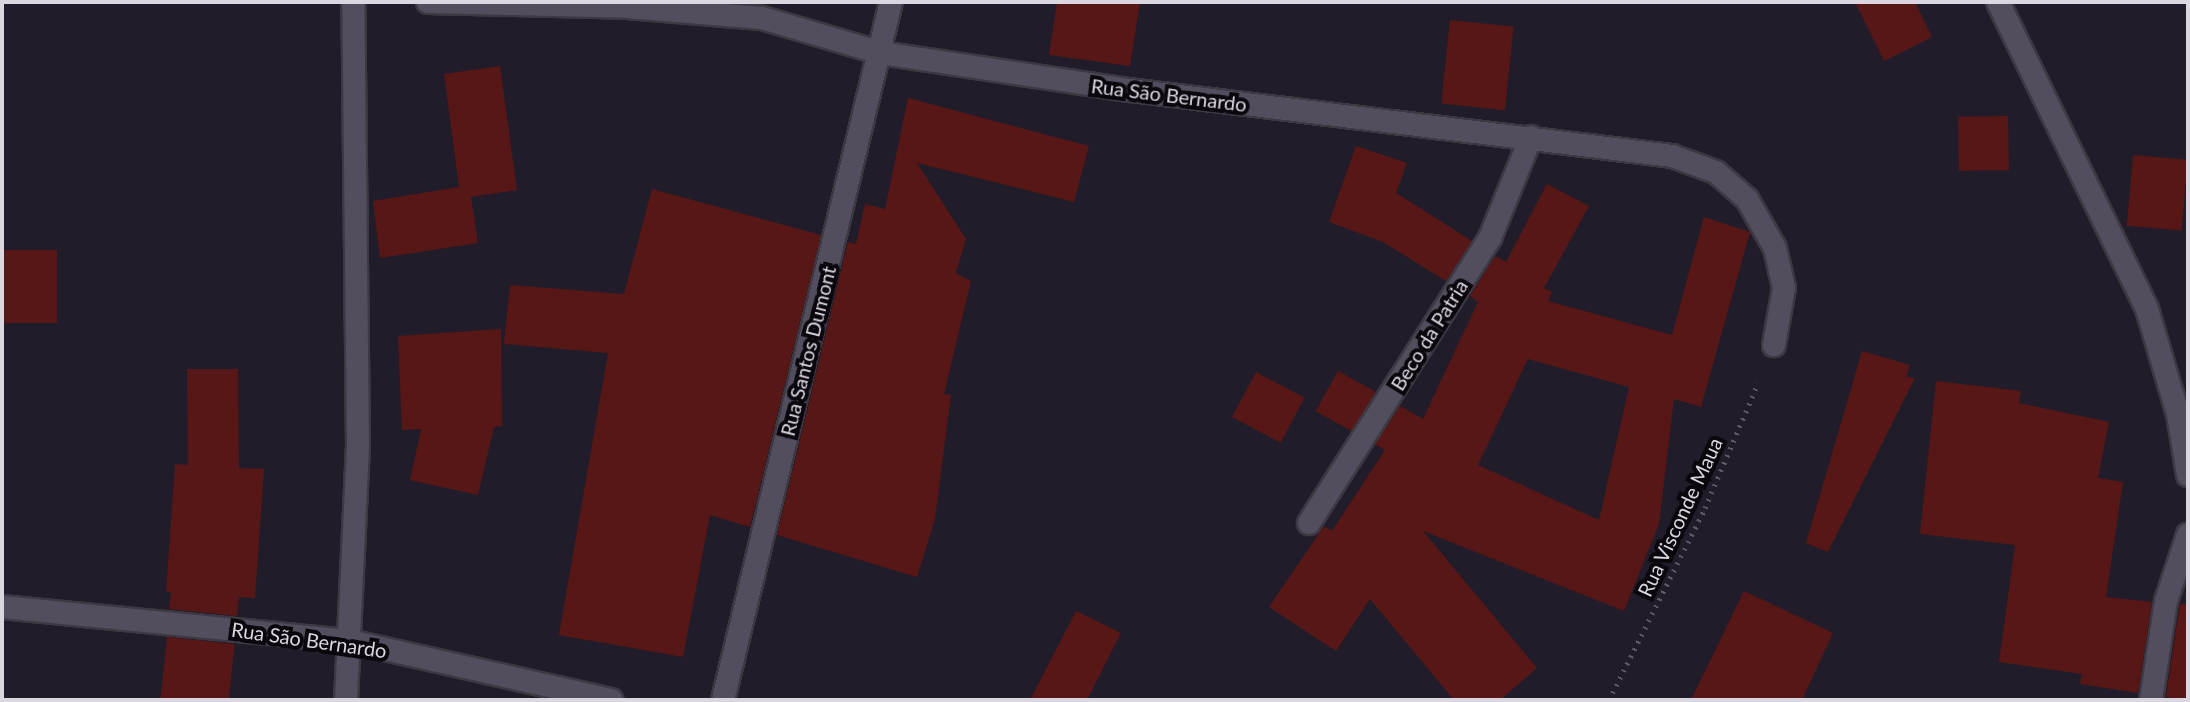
<!DOCTYPE html>
<html>
<head>
<meta charset="utf-8">
<style>
	body { margin:0 }
	#map { position:relative; width:2190px; height:702px; overflow:hidden; background:#211c29; font-family:Lato,sans-serif }
	div>[style] { position:absolute }
	[style*='--x'] { left:calc(var(--x)*1px); top:calc(var(--y)*1px); width:calc(var(--w)*1px); rotate:calc(var(--a)*1deg) }
	.building>* { inset:0; background:#571717; transform-origin:0 0 }
	.path>* { height:5px; margin-top:-2.5px; transform-origin:0; background:repeating-linear-gradient(90deg,#5d5864 0 2px,transparent 0 8px) }
	.roads { filter:drop-shadow(2px 0 #3d3943) drop-shadow(-2px 0 #3d3943) drop-shadow(0 2px #3d3943) drop-shadow(0 -2px #3d3943) }
	.minor>* { height:22px; margin:-11px; padding:0 11px; transform-origin:11px; border-radius:11px; background:#534e5d }
	span { translate:-50% -50%; white-space:nowrap; text-align:center; line-height:1.15; -webkit-text-stroke:8px #0a080d; paint-order:stroke }
	.street-label { font-size:20px; color:#dad7e0 }
	.frame { position:absolute; inset:0; border:4px solid #dad7e0; pointer-events:none }
</style>
</head>
<body>
<div id="map">
	<div class="building">
		<i style="clip-path:polygon(1057px 2px,1140px 2px,1130px 66px,1049px 55px)"></i>
		<i style="clip-path:polygon(1855px 2px,1915px 2px,1932px 37px,1884px 61px)"></i>
		<i style="left:1450px;top:20px;width:64px;height:84px;rotate:6deg"></i>
		<i style="clip-path:polygon(500px 66px,517px 190px,471px 197px,478px 243px,380px 258px,373px 201px,459px 187px,444px 74px)"></i>
		<i style="clip-path:polygon(908px 98px,1089px 146px,1074px 202px,917px 163px,966px 239px,956px 273px,971px 281px,944px 394px,951px 395px,935px 519px,917px 577px,777px 535px,848px 242px,856px 244px,865px 204px,885px 209px)"></i>
		<i style="left:2008px;top:116px;width:54px;height:50px;rotate:89deg"></i>
		<i style="clip-path:polygon(1356px 146px,1407px 163px,1396px 193px,1472px 241px,1446px 281px,1383px 242px,1329px 222px)"></i>
		<i style="left:2133px;top:155px;width:55px;height:71px;rotate:5deg"></i>
		<i style="clip-path:polygon(evenodd,1547px 184px,1589px 206px,1544px 288px,1552px 292px,1548px 301px,1672px 335px,1704px 217px,1750px 232px,1701px 407px,1674px 399px,1659px 524px,1624px 611px,1423px 531px,1537px 668px,1500px 700px,1454px 700px,1370px 599px,1336px 651px,1269px 607px,1324px 526px,1332px 531px,1351px 502px,1385px 450px,1375px 444px,1400px 406px,1423px 419px,1478px 302px,1470px 296px,1495px 256px,1506px 262px,1547px 184px,1528px 359px,1629px 387px,1599px 520px,1478px 465px,1528px 359px)"></i>
		<i style="clip-path:polygon(652px 189px,821px 235px,750px 527px,710px 515px,683px 657px,559px 635px,608px 353px,504px 344px,510px 285px,624px 294px)"></i>
		<i style="left:2px;top:250px;width:55px;height:73px"></i>
		<i style="clip-path:polygon(501px 329px,502px 426px,494px 427px,478px 495px,410px 480px,421px 429px,402px 430px,398px 336px)"></i>
		<i style="clip-path:polygon(1862px 351px,1910px 365px,1906px 377px,1915px 378px,1828px 552px,1806px 543px)"></i>
		<i style="clip-path:polygon(187px 369px,238px 369px,239px 468px,264px 469px,255px 598px,239px 597px,237px 616px,169px 609px,171px 592px,166px 592px,175px 464px,188px 465px)"></i>
		<i style="left:1338px;top:371px;width:43px;height:46px;rotate:29deg"></i>
		<i style="left:1256px;top:372px;width:55px;height:51px;rotate:28deg"></i>
		<i style="clip-path:polygon(1936px 381px,2021px 391px,2019px 403px,2109px 422px,2098px 478px,2123px 482px,2106px 597px,2152px 602px,2138px 693px,2080px 684px,2082px 674px,1999px 662px,2015px 545px,1920px 534px)"></i>
		<i style="clip-path:polygon(1744px 591px,1833px 633px,1802px 700px,1691px 700px)"></i>
		<i style="clip-path:polygon(2180px 604px,2188px 605px,2188px 700px,2166px 697px)"></i>
		<i style="clip-path:polygon(1076px 611px,1121px 633px,1087px 700px,1030px 700px)"></i>
		<i style="left:167px;top:637px;width:68px;height:63px;rotate:6deg"></i>
	</div>
	<div class="path">
		<i style="--x:1609;--y:700;--w:215;--a:-63.4"></i>
		<i style="--x:1705;--y:508;--w:136;--a:-67"></i>
	</div>
	<div class="roads">
		<div class="minor">
			<i style="--x:428;--y:2;--w:199;--a:1.4"></i>
			<i style="--x:627;--y:7;--w:135;--a:4.7"></i>
			<i style="--x:762;--y:18;--w:124;--a:16.4"></i>
			<i style="--x:881;--y:53;--w:252;--a:8.5"></i>
			<i style="--x:1130;--y:90;--w:546;--a:6.94"></i>
			<i style="--x:1672;--y:156;--w:47;--a:20"></i>
			<i style="--x:1716;--y:172;--w:41;--a:41.1"></i>
			<i style="--x:1747;--y:199;--w:56;--a:60.3"></i>
			<i style="--x:1775;--y:248;--w:41;--a:77.3"></i>
			<i style="--x:1784;--y:288;--w:58;--a:100"></i>
			<i style="--x:1998;--y:2;--w:341;--a:64.1"></i>
			<i style="--x:2147;--y:309;--w:109;--a:73.6"></i>
			<i style="--x:2178;--y:414;--w:62;--a:80.7"></i>
			<i style="--x:1309;--y:523;--w:338;--a:-57.6"></i>
			<i style="--x:1490;--y:238;--w:109;--a:-67.9"></i>
			<i style="--x:2;--y:607;--w:349;--a:5.6"></i>
			<i style="--x:349;--y:641;--w:269;--a:12.7"></i>
			<i style="--x:346;--y:700;--w:253;--a:-87.3"></i>
			<i style="--x:358;--y:447;--w:445;--a:-90.6"></i>
			<i style="--x:723;--y:700;--w:718;--a:-76.47"></i>
			<i style="--x:2151;--y:700;--w:100;--a:-81.4"></i>
			<i style="--x:2166;--y:601;--w:70;--a:-71.6"></i>
		</div>
	</div>
	<div class="street-label">
		<span style="left:1169px;top:95px;rotate:7deg">Rua São Bernardo</span>
		<span style="left:1429px;top:335px;rotate:-58deg">Beco da Patria</span>
		<span style="left:808px;top:351px;rotate:-76deg">Rua Santos Dumont</span>
		<span style="left:1680px;top:517px;rotate:-65deg">Rua Visconde Maua</span>
		<span style="left:309px;top:640px;rotate:8deg">Rua São Bernardo</span>
	</div>
	<div class="frame"></div>
</div>
</body>
</html>
